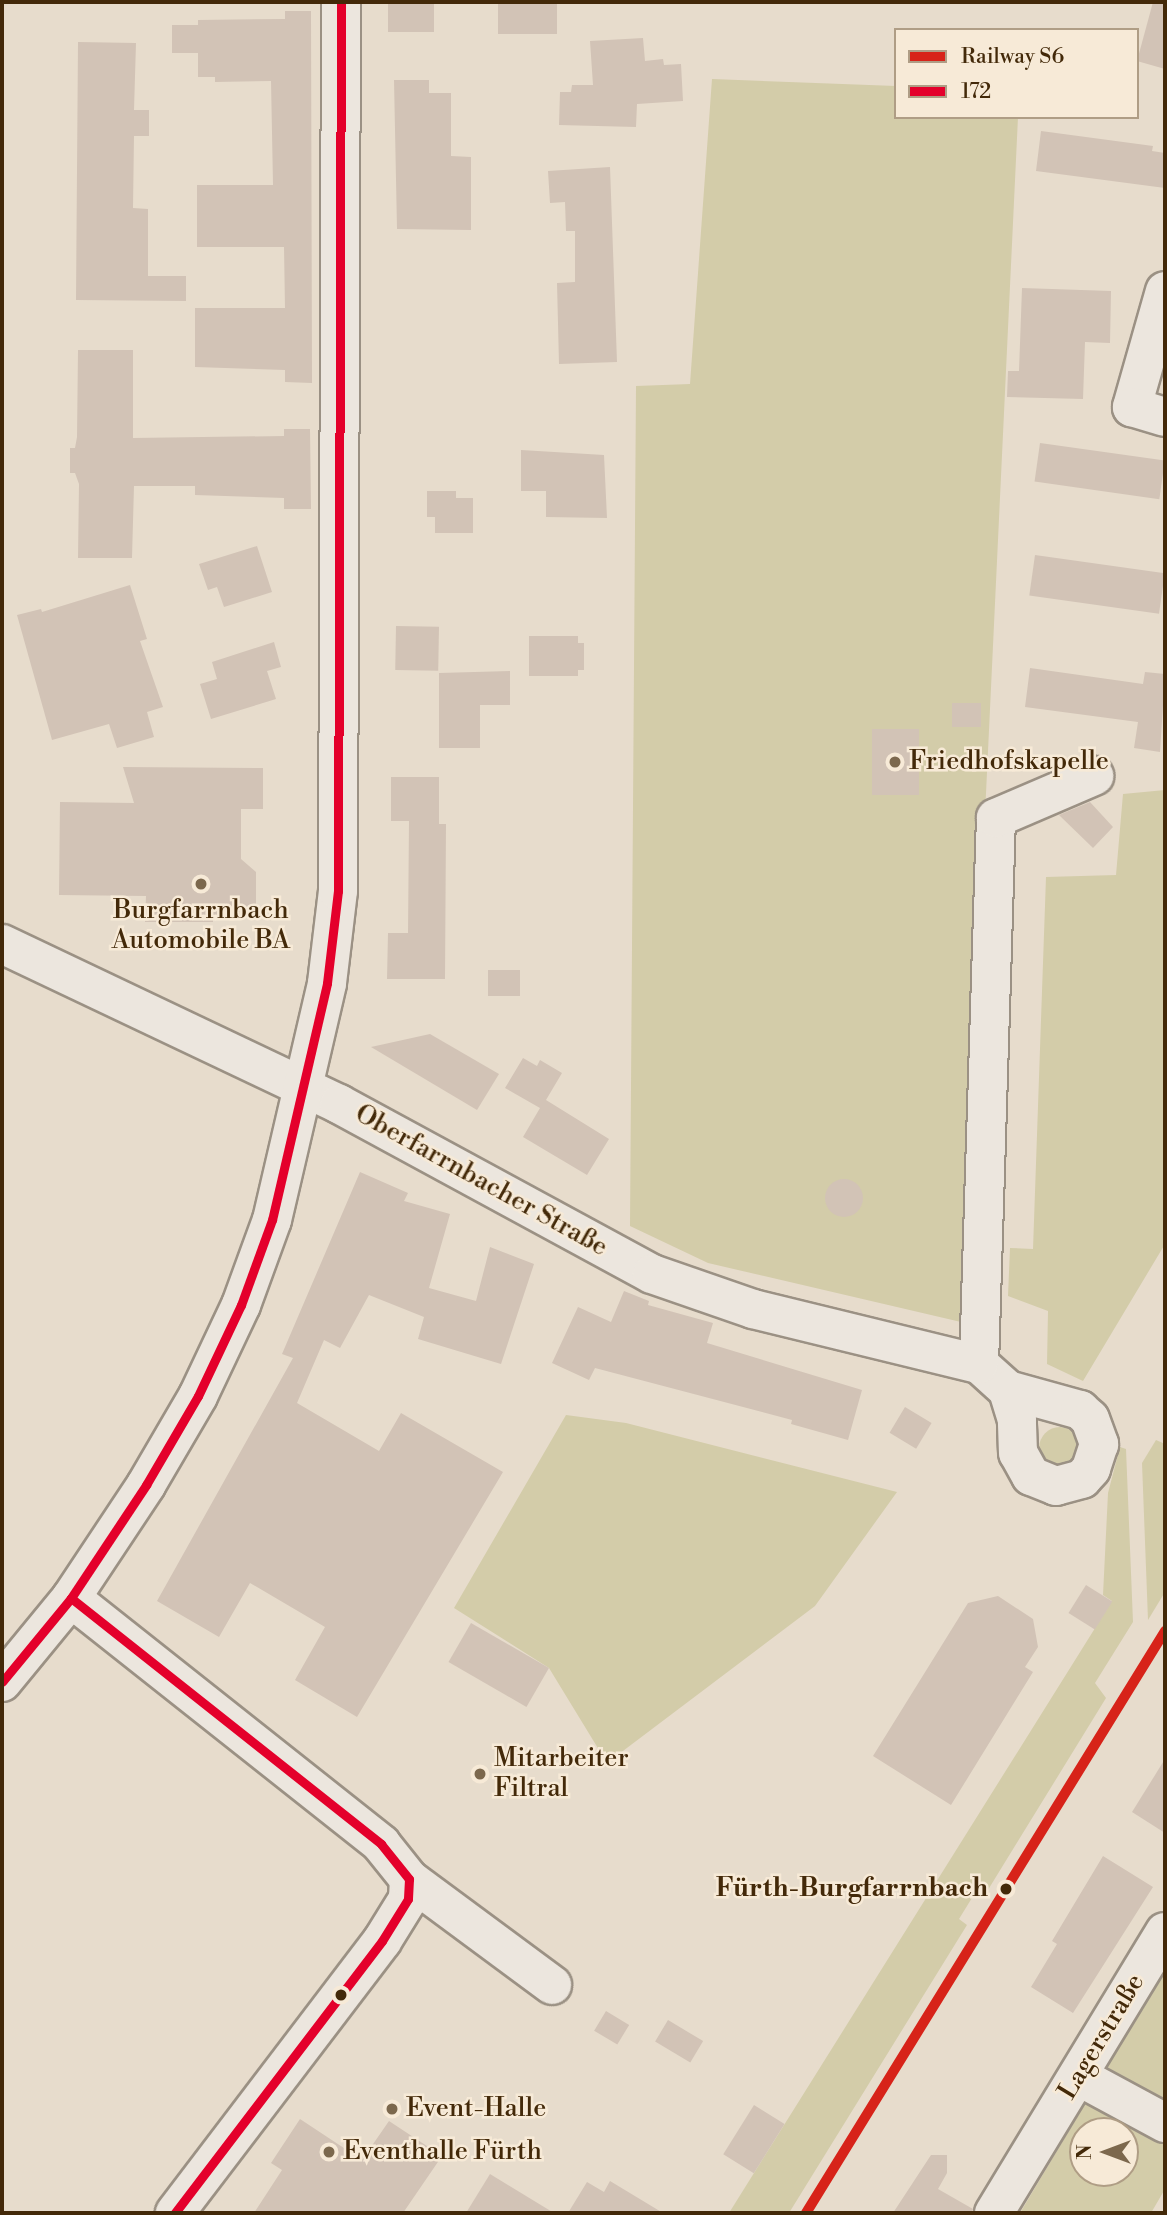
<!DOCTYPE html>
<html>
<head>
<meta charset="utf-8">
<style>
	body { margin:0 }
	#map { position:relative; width:1167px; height:2215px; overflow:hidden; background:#e7dccc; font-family:"Libre Bodoni",serif }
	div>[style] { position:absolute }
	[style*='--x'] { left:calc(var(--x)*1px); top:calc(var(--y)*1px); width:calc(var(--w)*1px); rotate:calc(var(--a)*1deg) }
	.green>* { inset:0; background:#d3cca9 }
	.round { border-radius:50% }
	.building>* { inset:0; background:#d2c3b6; transform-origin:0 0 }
	.roads { filter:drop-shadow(2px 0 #9b9184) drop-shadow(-2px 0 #9b9184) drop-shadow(0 2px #9b9184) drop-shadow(0 -2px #9b9184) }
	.minor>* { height:38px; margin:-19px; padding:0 19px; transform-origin:19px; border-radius:19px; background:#ece6de }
	.bus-1>* { height:9px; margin:-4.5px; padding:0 4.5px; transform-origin:4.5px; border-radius:4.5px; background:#e4002b }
	.rail-1>* { height:10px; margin:-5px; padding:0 5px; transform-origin:5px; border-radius:5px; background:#d72319 }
	.dots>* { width:19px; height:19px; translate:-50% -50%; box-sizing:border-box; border:4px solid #f7ead7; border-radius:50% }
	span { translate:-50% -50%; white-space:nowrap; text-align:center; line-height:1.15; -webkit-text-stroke:5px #f7ead7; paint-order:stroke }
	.poi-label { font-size:26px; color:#432909 }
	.left { translate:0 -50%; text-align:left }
	.street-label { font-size:26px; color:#432909 }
	.stop-label { font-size:26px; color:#432909; font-weight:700 }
	.right { translate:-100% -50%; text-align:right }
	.frame { position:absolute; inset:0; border:4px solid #432909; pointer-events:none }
	.legend { position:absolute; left:894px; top:28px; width:245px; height:91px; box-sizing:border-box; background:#f7ead7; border:2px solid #af9d85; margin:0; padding:9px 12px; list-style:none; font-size:21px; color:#432909 }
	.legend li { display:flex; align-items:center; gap:14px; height:35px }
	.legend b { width:35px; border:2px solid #af9d85 }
	.north { position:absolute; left:1069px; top:2117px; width:70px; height:70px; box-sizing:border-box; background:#f7ead7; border:2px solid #af9d85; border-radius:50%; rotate:270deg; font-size:19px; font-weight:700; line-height:28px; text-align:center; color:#432909 }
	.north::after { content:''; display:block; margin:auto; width:24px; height:32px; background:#7c684d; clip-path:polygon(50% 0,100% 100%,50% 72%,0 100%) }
</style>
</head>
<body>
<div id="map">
	<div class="green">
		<i style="clip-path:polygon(712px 79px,896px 86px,896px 117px,1018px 117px,961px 1322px,708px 1263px,630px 1226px,636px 386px,690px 384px)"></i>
		<i style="clip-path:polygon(1165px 790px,1165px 1244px,1083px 1381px,1047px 1364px,1048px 1311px,1008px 1296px,1010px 1248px,1033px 1249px,1046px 877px,1116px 875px,1123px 794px)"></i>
		<i style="clip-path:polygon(566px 1415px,626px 1423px,897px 1492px,815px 1606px,607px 1763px,549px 1668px,454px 1608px)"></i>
		<i class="round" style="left:1039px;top:1427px;width:42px;height:42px"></i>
		<i style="clip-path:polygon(1156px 1440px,1165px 1444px,1165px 1592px,1148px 1620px,1142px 1463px)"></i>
		<i style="clip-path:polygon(1120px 1447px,1126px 1449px,1133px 1622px,1095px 1683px,1106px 1698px,983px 1898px,975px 1893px,959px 1919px,967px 1925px,789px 2213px,729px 2213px,1112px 1601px,1103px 1595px,1108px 1493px)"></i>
		<i style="clip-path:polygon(1165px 1967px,1165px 2099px,1105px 2067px)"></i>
		<i style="clip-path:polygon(evenodd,1086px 2102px,1165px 2142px,1165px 2189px,1151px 2213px,1020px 2213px,1086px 2102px,1083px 2131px,1125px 2131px,1125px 2173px,1083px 2173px,1083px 2131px)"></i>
	</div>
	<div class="building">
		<i style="left:388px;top:2px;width:46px;height:30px"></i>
		<i style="left:498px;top:2px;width:59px;height:32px"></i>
		<i style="clip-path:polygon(1153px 2px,1165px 2px,1165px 69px,1137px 61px)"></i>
		<i style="clip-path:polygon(285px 11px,311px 11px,312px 383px,285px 382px,285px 370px,195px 367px,195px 308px,285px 308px,284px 247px,197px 247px,197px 185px,273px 185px,271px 81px,215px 82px,215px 77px,198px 77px,198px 53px,172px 53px,172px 25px,198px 25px,198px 20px,285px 19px)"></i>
		<i style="clip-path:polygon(643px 38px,645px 61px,663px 59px,664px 65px,681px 64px,683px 101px,637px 104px,636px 127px,559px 125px,560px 92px,571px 92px,572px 85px,593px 85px,590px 41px)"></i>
		<i style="clip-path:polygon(78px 42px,136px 43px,134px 110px,149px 110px,149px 136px,134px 136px,133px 208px,148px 209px,148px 276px,186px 276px,186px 301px,76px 300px)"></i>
		<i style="clip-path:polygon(394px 80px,429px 80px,429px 93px,451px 93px,451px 156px,471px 157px,471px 230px,397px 229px)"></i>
		<i style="clip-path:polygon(1041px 131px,1153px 146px,1152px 151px,1165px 153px,1165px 188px,1036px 171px)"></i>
		<i style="clip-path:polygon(610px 167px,617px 362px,559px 364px,557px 283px,575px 282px,575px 231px,566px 231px,565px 202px,550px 203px,548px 171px)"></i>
		<i style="clip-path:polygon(1022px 288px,1111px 291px,1110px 343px,1085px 342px,1083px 399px,1007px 397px,1008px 371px,1019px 371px)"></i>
		<i style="clip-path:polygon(78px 350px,133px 350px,133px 438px,284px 436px,284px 429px,310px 429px,311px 509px,284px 509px,284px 498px,195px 495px,195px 486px,134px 486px,132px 558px,78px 558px,79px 484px,75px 473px,70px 473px,70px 448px,75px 448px,77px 437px)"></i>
		<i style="left:1040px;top:443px;width:126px;height:39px;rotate:8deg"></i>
		<i style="clip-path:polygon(521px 450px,604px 455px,607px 518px,546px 517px,546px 491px,521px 491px)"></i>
		<i style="clip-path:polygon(427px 491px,456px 491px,456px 498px,473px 498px,473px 533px,435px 533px,435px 517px,427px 517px)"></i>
		<i style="clip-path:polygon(257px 546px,272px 592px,224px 607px,217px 587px,208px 590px,199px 564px)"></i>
		<i style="left:1035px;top:555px;width:131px;height:41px;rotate:8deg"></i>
		<i style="clip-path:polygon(130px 585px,147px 639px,140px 641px,163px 707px,147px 712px,154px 737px,117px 748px,109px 724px,52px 740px,17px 615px,41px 609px,42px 612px)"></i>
		<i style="left:396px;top:626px;width:43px;height:44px;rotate:1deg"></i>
		<i style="clip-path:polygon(529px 636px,578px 636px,578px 643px,584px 643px,584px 670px,578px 670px,578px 676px,529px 676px)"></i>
		<i style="clip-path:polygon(274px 642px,281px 667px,267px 671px,276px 699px,211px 719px,200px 684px,217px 679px,212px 662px)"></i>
		<i style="clip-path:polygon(1030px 668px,1143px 684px,1145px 672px,1165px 674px,1160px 752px,1134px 748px,1138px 722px,1025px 707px)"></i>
		<i style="clip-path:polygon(510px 671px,510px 705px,480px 705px,480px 748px,439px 748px,439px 673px)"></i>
		<i style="left:952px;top:703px;width:29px;height:24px"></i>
		<i style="left:872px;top:729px;width:47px;height:66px"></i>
		<i style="clip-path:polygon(123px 767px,263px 768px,263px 809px,241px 809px,241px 859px,256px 872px,256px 915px,213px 915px,213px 922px,145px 922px,146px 896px,59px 895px,60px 802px,134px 803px)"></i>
		<i style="clip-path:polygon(391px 777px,439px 777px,439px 824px,446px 824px,445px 979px,387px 979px,388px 933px,408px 933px,409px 821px,391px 821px)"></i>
		<i style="clip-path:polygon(1090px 802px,1113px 827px,1093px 848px,1059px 815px)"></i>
		<i style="left:488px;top:970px;width:32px;height:26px"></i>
		<i style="clip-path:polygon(430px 1034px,499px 1074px,477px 1110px,371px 1047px)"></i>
		<i style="clip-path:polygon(523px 1058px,537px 1066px,540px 1060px,562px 1073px,546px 1100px,609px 1139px,587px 1175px,523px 1137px,540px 1108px,505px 1088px)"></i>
		<i style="clip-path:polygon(360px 1172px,408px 1193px,404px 1201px,450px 1214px,429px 1288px,476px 1301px,490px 1247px,534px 1264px,501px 1364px,418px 1339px,424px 1317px,369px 1295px,340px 1348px,324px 1340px,297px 1403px,379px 1451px,401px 1413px,503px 1472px,357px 1717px,295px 1680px,325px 1627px,250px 1583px,219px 1637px,157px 1601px,293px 1358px,282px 1354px)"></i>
		<i class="round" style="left:825px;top:1179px;width:38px;height:38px"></i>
		<i style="clip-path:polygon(624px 1291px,649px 1301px,648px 1305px,713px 1323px,707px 1343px,862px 1390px,848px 1440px,791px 1424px,792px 1420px,595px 1368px,589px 1380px,552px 1363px,578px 1307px,611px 1322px)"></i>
		<i style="left:905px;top:1407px;width:31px;height:30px;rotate:31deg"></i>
		<i style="left:1086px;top:1585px;width:31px;height:33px;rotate:32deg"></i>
		<i style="clip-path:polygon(998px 1596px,1033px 1619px,1038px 1647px,1025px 1667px,1033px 1672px,951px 1805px,873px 1756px,968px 1603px)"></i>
		<i style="left:471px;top:1623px;width:90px;height:45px;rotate:30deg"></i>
		<i style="clip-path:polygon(1165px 1759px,1165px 1833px,1132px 1812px)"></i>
		<i style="clip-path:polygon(1103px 1856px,1153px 1887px,1073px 2013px,1031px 1987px,1057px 1944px,1052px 1941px)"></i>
		<i style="left:606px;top:2011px;width:27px;height:23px;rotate:31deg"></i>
		<i style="left:668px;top:2020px;width:41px;height:25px;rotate:31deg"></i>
		<i style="left:754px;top:2105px;width:36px;height:58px;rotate:32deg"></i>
		<i style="clip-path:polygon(300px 2119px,362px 2160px,389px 2121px,442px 2156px,403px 2213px,254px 2213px,282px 2170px,271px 2163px)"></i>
		<i style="clip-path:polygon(931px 2155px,947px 2155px,947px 2173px,938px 2189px,973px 2209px,972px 2213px,893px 2213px)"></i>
		<i style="clip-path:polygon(490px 2174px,554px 2213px,466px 2213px)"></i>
		<i style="clip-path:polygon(610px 2181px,663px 2213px,568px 2213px,587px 2182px,604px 2192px)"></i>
	</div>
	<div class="roads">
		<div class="minor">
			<i style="--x:1165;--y:291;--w:121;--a:105.9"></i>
			<i style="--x:1132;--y:407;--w:34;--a:17"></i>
			<i style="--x:2;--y:944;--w:373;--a:25.4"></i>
			<i style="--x:339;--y:1104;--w:356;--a:28.5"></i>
			<i style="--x:652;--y:1274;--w:107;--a:19.1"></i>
			<i style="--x:753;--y:1309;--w:233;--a:13.7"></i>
			<i style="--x:979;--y:1364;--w:39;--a:42"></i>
			<i style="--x:1008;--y:1390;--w:75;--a:15.5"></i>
			<i style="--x:1080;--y:1410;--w:13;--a:42"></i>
			<i style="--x:1090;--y:1419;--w:27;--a:70"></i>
			<i style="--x:1099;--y:1444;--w:26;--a:108"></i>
			<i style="--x:1091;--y:1469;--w:13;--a:132"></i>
			<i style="--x:1082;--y:1479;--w:27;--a:165"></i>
			<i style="--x:1056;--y:1486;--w:27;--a:-158"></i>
			<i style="--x:1031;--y:1476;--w:26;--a:-119"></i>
			<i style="--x:1018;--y:1453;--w:33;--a:-92"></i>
			<i style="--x:1017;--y:1420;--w:31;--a:-107"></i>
			<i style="--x:979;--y:1364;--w:546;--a:-88.22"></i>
			<i style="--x:996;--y:818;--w:107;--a:-23.2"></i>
			<i style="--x:71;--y:1598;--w:396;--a:38.4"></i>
			<i style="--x:381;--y:1844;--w:45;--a:51.3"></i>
			<i style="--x:409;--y:1879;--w:20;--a:93"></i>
			<i style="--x:408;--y:1899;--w:49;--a:121.8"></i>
			<i style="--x:382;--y:1941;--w:342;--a:127.3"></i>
			<i style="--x:2;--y:1682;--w:109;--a:-50.6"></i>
			<i style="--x:71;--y:1598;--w:136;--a:-56.4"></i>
			<i style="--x:146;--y:1485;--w:103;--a:-59.7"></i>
			<i style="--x:198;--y:1396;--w:101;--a:-64.7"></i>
			<i style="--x:241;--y:1305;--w:90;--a:-70"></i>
			<i style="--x:272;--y:1220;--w:243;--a:-76.9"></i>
			<i style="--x:327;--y:983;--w:93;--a:-83.2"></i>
			<i style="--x:338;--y:891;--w:889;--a:-89.81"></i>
			<i style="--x:409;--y:1879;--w:178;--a:36.5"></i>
			<i style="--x:1078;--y:2076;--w:99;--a:28.4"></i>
			<i style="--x:994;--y:2213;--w:329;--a:-58.7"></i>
		</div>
	</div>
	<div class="bus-1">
		<i style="--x:71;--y:1598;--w:396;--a:38.4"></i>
		<i style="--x:381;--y:1844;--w:45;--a:51.3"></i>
		<i style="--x:409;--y:1879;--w:20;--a:93"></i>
		<i style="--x:408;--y:1899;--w:49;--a:121.8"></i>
		<i style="--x:382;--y:1941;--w:342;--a:127.3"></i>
		<i style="--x:2;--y:1682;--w:109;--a:-50.6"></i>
		<i style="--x:71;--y:1598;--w:136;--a:-56.4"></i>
		<i style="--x:146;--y:1485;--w:103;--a:-59.7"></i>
		<i style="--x:198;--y:1396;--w:101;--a:-64.7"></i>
		<i style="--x:241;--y:1305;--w:90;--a:-70"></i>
		<i style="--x:272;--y:1220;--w:243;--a:-76.9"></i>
		<i style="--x:327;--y:983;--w:93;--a:-83.2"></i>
		<i style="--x:338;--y:891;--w:889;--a:-89.81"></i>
	</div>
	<div class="rail-1">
		<i style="--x:806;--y:2213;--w:684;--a:-58.33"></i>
	</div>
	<div class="dots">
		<i style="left:895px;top:762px;background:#7c684d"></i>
		<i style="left:201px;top:884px;background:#7c684d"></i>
		<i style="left:480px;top:1774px;background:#7c684d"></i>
		<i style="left:1006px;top:1889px;background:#432909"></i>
		<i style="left:341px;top:1995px;background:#432909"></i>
		<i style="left:392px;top:2109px;background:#7c684d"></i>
		<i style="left:329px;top:2152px;background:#7c684d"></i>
	</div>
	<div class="poi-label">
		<span class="left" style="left:909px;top:762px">Friedhofskapelle</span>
		<span style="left:201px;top:926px">Burgfarrnbach<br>Automobile BA</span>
		<span class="left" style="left:494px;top:1774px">Mitarbeiter<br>Filtral</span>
		<span class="left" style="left:406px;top:2109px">Event-Halle</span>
		<span class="left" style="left:343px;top:2152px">Eventhalle Fürth</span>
	</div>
	<div class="street-label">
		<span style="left:481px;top:1181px;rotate:29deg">Oberfarrnbacher Straße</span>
		<span style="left:1102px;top:2037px;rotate:-59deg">Lagerstraße</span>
	</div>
	<div class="stop-label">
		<span class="right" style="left:988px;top:1889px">Fürth-Burgfarrnbach</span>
	</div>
	<div class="frame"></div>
	<ul class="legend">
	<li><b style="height:9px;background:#d72319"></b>Railway S6</li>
	<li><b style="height:9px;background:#e4002b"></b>172</li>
	</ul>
	<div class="north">N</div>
</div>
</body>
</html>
